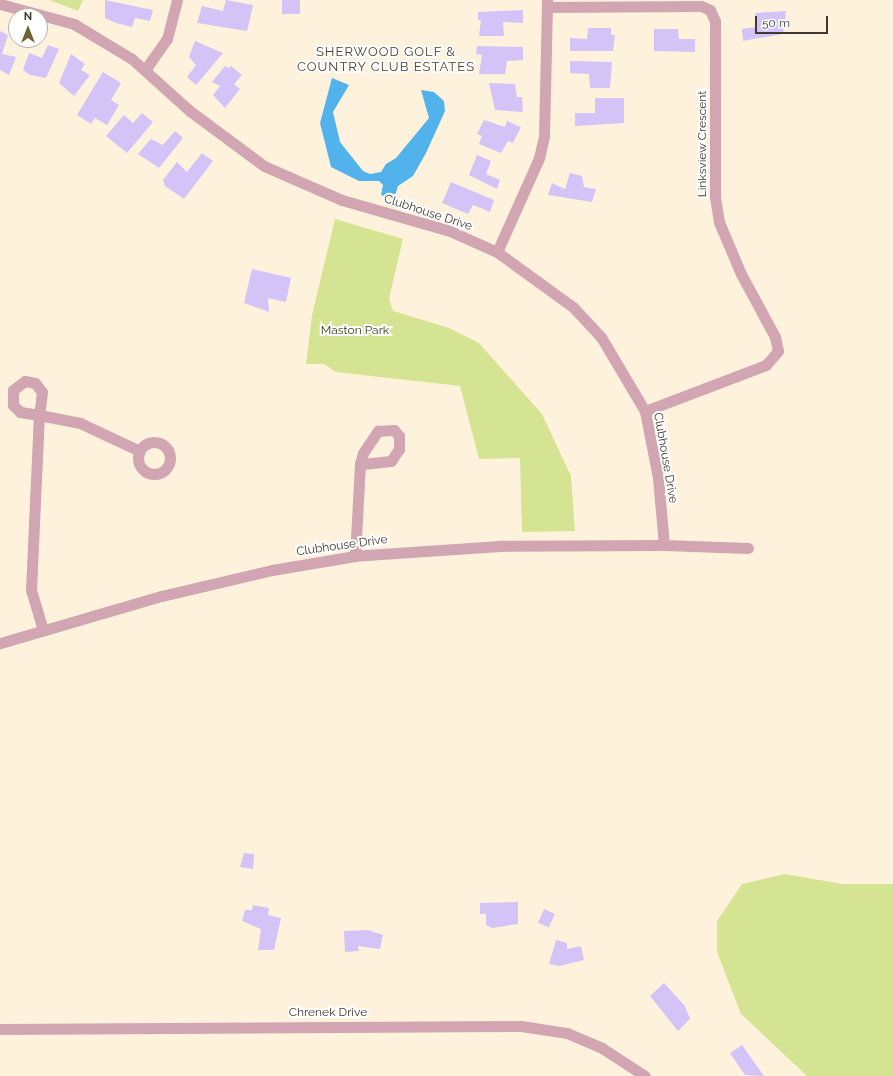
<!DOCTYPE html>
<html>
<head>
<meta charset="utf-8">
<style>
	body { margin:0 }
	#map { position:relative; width:893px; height:1076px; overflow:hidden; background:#fef2dd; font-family:Raleway,sans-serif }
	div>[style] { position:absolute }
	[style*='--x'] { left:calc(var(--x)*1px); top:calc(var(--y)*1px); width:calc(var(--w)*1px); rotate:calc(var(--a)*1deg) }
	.green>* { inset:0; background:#d5e492 }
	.water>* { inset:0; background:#52b2ec }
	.building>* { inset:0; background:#d3c3f7; transform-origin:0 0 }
	.minor>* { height:11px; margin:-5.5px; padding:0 5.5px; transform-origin:5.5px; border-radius:5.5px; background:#d2a5b2 }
	.minor>.ring { margin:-5.5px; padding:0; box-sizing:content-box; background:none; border:11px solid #d2a5b2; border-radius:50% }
	span { translate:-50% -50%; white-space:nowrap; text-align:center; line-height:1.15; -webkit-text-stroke:4px #fff; paint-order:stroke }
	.street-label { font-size:12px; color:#3f392f }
	.park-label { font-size:12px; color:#383f16 }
	.neighbourhood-label { font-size:13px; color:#4d412c; letter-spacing:1px }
	.north { position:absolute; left:8px; top:8px; width:40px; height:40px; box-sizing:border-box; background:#fff; border:1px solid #b2b0ac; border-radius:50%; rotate:0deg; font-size:11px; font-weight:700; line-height:16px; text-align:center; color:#3f392f }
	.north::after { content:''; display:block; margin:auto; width:14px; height:18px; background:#6e6330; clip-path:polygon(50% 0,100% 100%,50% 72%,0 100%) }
	.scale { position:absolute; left:755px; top:16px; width:73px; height:18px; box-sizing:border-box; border:2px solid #3f392f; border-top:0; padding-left:5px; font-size:12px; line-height:14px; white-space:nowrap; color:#3f392f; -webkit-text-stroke:3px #fff; paint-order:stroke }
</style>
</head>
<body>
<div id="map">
	<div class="green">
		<i style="clip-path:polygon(49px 0,83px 0,78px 11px)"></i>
		<i style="clip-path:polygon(335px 219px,403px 239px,389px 299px,393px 311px,449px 328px,479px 343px,542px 414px,571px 476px,575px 531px,522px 532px,520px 458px,479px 459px,460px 386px,336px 372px,324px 364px,306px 364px,312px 315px)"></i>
		<i style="clip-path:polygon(785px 874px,842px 884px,893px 884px,893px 1076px,807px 1076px,741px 1014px,717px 952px,717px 921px,742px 884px)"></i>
	</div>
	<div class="water">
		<i style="clip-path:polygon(332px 78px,349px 85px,333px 112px,340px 142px,363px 171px,370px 174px,381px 172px,386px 164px,396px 158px,429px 118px,421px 90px,434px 92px,444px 101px,445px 111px,426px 153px,413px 176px,398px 186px,394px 199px,381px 195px,383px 185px,379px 181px,359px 181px,331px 167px,320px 123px)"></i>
	</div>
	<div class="building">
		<i style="clip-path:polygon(105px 0,153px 10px,150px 21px,135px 18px,132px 27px,116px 23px,105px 18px)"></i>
		<i style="clip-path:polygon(226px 0,253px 5px,247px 31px,197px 23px,202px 6px,223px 11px)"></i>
		<i style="left:282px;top:0;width:18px;height:14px"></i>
		<i style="clip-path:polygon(523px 10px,523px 23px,503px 22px,504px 36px,479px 36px,481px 20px,478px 20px,478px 12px)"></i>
		<i style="clip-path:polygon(786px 11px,783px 34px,743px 41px,742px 29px,757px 27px,755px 13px)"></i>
		<i style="clip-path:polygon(588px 28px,611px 28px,611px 35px,615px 35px,613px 51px,570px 51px,570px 38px,587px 39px)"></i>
		<i style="clip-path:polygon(654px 29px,678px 29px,679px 39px,695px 39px,695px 52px,654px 51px)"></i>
		<i style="clip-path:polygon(0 31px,8px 35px,2px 54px,16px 57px,9px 75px,0 70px)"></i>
		<i style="clip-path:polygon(195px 41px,223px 53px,196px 85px,187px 77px,196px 65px,189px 57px)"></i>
		<i style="clip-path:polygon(48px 45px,59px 49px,46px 78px,30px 75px,23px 70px,29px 53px,42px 58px)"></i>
		<i style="clip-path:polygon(477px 46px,523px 47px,523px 60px,507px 61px,505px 74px,479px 74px,482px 55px,476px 54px)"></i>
		<i style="clip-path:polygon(71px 54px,85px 64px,81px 70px,90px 75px,74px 96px,59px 83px)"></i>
		<i style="clip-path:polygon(570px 61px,612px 62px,610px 88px,590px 88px,589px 74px,570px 73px)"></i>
		<i style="clip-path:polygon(225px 66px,229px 68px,231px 66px,242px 75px,234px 84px,240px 89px,225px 108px,213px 95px,220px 86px,212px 82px)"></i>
		<i style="clip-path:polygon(103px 72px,121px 83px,111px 100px,119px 105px,107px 125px,95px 118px,91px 124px,77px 115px)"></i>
		<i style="clip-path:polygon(489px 83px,515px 84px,517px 97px,522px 97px,523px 112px,495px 110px)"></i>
		<i style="clip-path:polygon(595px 98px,624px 98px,624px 123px,575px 126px,575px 113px,595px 113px)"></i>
		<i style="clip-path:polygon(142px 113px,153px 122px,127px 153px,106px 136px,124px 115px,133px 123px)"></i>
		<i style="clip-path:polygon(484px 120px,505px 127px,507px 121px,521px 127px,513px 143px,508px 141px,501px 153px,479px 144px,482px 136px,477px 134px)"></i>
		<i style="clip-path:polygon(175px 131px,183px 138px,159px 168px,138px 154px,151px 139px,163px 145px)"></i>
		<i style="clip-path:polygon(202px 153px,213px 161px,184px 199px,165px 186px,163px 180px,177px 162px,187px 172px)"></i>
		<i style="clip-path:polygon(477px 155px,491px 161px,486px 174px,500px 180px,497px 189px,469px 175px)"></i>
		<i style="clip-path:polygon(570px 173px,582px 176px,584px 187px,596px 189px,592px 202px,548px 195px,552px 183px,565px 189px)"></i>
		<i style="clip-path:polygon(451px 182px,494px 200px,490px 212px,473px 205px,468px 214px,442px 203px)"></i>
		<i style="clip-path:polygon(252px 269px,291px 278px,286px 302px,268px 298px,269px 312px,244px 303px)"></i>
		<i style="clip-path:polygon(244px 853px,254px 854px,253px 869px,240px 867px)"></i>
		<i style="clip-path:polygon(518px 902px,518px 924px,492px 928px,486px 925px,486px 914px,480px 914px,480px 903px)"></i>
		<i style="clip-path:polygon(253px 905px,269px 908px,268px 915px,281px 918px,274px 950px,258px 950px,261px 929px,242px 921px,245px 910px,252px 910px)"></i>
		<i style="left:544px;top:909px;width:12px;height:15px;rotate:24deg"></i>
		<i style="clip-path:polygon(368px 930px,383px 935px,380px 949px,358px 946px,359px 951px,345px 952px,344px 931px)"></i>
		<i style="clip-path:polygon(556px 940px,567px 943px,567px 949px,581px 946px,584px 960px,559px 966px,549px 964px)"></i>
		<i style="clip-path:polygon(664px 983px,685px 1006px,690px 1019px,678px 1031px,650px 996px)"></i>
		<i style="clip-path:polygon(742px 1045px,764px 1076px,745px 1075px,730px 1053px)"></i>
	</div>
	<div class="minor">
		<i style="--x:0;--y:4;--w:77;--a:15.1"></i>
		<i style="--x:74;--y:24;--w:68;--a:31.1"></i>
		<i style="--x:132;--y:59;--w:78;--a:41.9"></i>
		<i style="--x:190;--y:111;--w:92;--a:36.6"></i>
		<i style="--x:264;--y:166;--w:85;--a:23.6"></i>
		<i style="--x:342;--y:200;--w:112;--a:16"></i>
		<i style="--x:450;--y:231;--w:51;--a:24.1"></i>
		<i style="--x:497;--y:252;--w:94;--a:35.9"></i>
		<i style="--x:573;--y:307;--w:41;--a:47"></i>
		<i style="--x:601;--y:337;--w:86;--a:59.3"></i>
		<i style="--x:645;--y:411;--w:68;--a:79"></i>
		<i style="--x:658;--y:478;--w:67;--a:84.9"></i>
		<i style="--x:664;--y:545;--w:164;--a:179.7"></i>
		<i style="--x:500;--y:546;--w:145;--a:176.1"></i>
		<i style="--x:355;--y:556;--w:84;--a:170.4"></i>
		<i style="--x:272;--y:570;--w:114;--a:166.8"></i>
		<i style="--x:161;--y:596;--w:168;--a:163.7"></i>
		<i style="--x:547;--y:7;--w:154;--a:-0.4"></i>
		<i style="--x:701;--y:6;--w:10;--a:24"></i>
		<i style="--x:710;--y:10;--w:12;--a:66"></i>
		<i style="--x:715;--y:21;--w:176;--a:90"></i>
		<i style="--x:715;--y:197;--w:25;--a:81"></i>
		<i style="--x:719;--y:222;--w:56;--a:67.1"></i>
		<i style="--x:741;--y:274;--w:72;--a:61.6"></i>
		<i style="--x:775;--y:337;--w:14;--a:78"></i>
		<i style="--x:778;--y:351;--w:18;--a:131"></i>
		<i style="--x:766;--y:365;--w:129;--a:159.2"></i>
		<i style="--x:145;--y:70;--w:38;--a:-55"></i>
		<i style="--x:167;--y:39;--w:40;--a:-75.6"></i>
		<i style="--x:497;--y:252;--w:103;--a:-65.9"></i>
		<i style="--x:539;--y:158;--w:23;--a:-77"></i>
		<i style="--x:544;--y:136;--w:136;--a:-88.7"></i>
		<i style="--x:25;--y:381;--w:10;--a:11"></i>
		<i style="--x:35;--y:383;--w:11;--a:52"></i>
		<i style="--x:42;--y:392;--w:23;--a:97"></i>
		<i style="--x:39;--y:415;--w:19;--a:-171"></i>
		<i style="--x:20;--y:412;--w:10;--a:-135"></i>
		<i style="--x:13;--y:405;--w:15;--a:-90"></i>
		<i style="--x:13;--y:390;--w:15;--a:-37"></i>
		<i class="ring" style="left:138px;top:442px;width:21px;height:21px"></i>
		<i style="--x:664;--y:545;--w:84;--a:2"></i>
		<i style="--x:355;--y:556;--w:92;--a:-86.9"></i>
		<i style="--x:360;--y:464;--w:11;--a:-75"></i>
		<i style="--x:363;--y:453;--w:27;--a:-56"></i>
		<i style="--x:378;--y:431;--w:16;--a:-4"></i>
		<i style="--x:394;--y:430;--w:8;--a:50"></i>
		<i style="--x:399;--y:436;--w:13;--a:90"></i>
		<i style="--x:399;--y:449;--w:14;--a:124"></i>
		<i style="--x:391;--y:461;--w:31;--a:174"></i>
		<i style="--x:43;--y:630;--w:42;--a:-106.7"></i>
		<i style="--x:31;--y:590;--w:175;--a:-87.4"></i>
		<i style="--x:39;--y:415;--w:42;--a:11"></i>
		<i style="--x:80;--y:423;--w:66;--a:25"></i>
		<i style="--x:0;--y:1029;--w:521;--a:-0.33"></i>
		<i style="--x:521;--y:1026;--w:47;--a:8.7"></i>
		<i style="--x:567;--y:1033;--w:38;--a:23"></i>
		<i style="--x:602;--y:1048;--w:51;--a:33.1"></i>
	</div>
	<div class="street-label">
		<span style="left:703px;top:144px;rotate:-90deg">Linksview Crescent</span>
		<span style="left:428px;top:213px;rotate:18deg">Clubhouse Drive</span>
		<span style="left:665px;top:458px;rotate:80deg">Clubhouse Drive</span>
		<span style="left:342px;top:546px;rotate:-8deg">Clubhouse Drive</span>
		<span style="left:328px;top:1013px">Chrenek Drive</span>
	</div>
	<div class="park-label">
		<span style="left:355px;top:331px">Maston Park</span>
	</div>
	<div class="neighbourhood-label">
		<span style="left:386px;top:60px">SHERWOOD GOLF &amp;<br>COUNTRY CLUB ESTATES</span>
	</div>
	<div class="north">N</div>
	<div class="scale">50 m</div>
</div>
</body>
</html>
